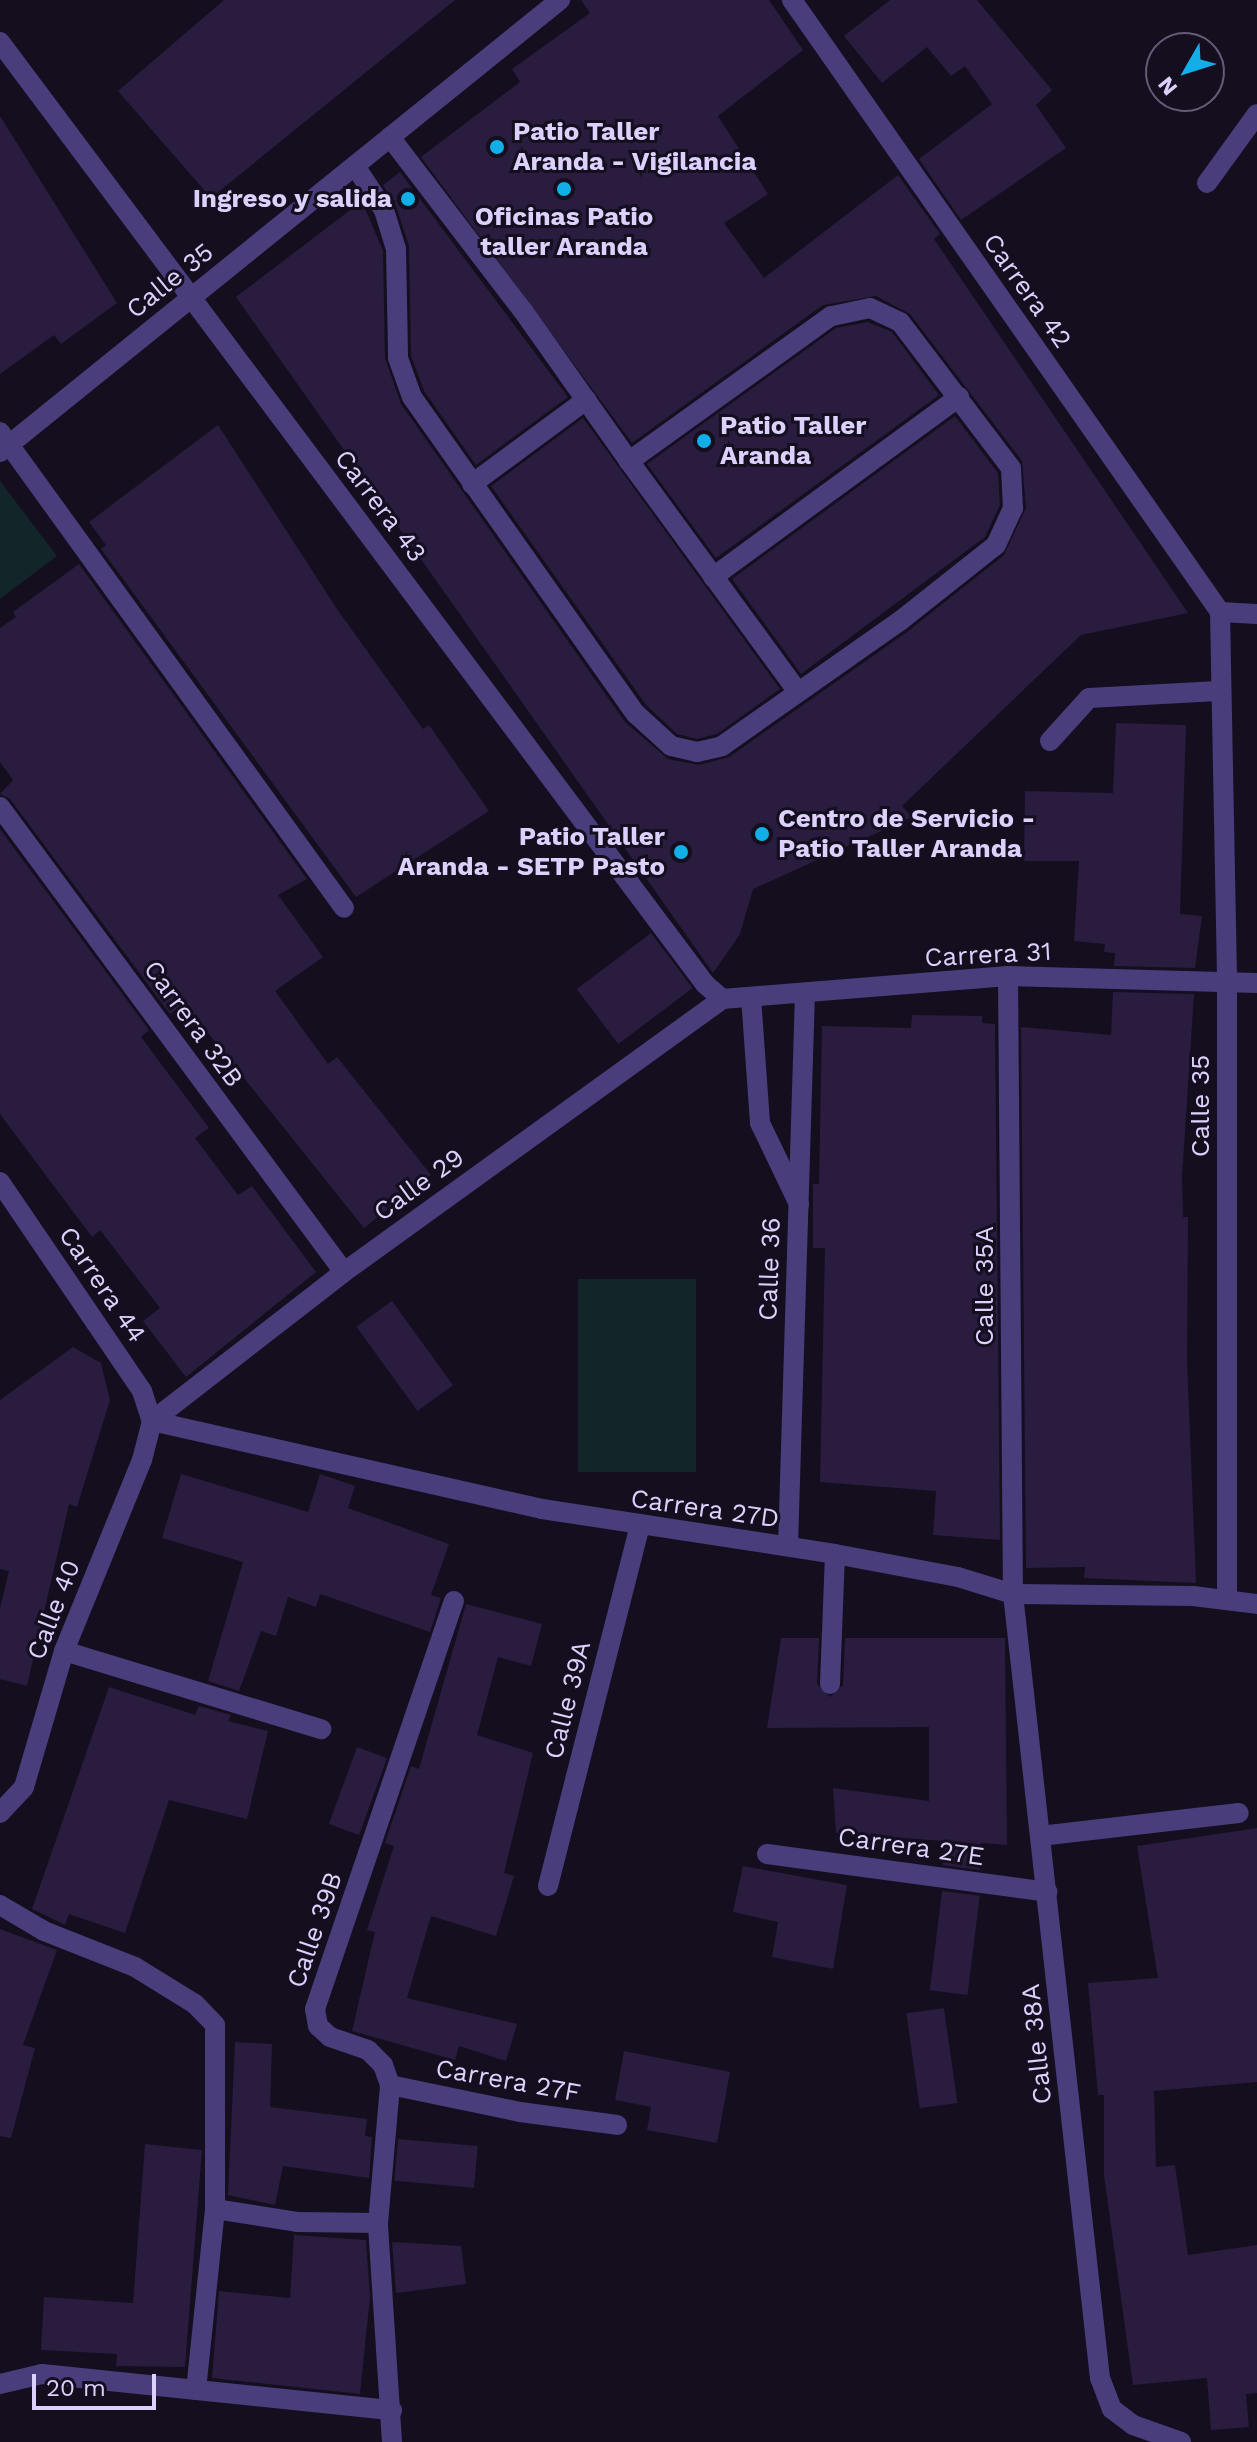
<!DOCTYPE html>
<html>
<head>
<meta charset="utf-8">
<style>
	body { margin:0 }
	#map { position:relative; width:1257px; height:2442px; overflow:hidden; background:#140e1f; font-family:"Work Sans",sans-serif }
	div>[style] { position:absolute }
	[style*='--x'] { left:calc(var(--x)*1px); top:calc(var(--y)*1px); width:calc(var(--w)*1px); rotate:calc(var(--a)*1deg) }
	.green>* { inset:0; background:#122629; transform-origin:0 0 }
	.building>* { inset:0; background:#291c3f; transform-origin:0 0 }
	.service>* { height:20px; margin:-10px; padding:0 10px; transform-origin:10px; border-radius:10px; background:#493d7b }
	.minor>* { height:20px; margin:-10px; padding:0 10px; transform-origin:10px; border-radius:10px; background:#493d7b }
	.dots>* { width:22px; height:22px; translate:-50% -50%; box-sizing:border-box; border:4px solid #140e1f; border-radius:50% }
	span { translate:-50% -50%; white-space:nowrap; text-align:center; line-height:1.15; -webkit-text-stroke:6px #140e1f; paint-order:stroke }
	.poi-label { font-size:26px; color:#dcd0fc; font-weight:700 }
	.left { translate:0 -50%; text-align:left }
	.right { translate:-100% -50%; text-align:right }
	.street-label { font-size:26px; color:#dcd0fc }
	.north { position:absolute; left:1145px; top:32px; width:80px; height:80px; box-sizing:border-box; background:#140e1f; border:2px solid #645c77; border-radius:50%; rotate:231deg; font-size:22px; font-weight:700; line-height:32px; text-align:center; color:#dcd0fc }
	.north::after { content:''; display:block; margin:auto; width:28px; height:36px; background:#11aee7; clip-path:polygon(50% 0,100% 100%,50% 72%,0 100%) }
	.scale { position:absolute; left:32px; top:2374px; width:124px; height:36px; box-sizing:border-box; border:4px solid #dcd0fc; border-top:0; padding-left:10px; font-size:24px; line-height:28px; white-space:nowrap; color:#dcd0fc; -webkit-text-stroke:6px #140e1f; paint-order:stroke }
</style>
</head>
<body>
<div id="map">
	<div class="green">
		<i style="clip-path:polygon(0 481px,57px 556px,0 599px)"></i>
		<i style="left:578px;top:1279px;width:118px;height:193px"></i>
	</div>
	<div class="building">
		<i style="clip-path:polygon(224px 0,455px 0,211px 198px,118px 91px)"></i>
		<i style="clip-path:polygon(581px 0,769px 0,803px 50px,718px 116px,768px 194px,724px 223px,764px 278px,898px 175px,940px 234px,934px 239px,1188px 613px,1081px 635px,902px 806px,912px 817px,753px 889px,740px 934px,713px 973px,236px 297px,362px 201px,383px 251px,385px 358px,401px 404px,625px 722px,668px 759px,699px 765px,729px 757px,907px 632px,1004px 555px,1026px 508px,1022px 461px,910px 314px,876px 296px,823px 305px,632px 443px,421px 157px,520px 82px,512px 69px,590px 13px)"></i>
		<i style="clip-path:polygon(890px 0,977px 0,1052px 90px,1036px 105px,1066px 148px,961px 220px,919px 159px,992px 104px,965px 66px,951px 76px,927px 47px,882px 83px,844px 36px)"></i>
		<i style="clip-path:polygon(0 116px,117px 303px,61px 344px,54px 335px,0 374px)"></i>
		<i style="clip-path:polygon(400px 172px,568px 397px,476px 465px,424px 391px,411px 356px,409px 246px,396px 206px,383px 185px)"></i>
		<i style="clip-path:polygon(868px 322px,892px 332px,939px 395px,716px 558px,647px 464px,836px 328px)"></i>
		<i style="clip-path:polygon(955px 416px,998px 473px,1000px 505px,985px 537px,801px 674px,732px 579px)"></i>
		<i style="clip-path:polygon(583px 418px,780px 689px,717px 734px,697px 739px,677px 734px,646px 705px,491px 486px)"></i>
		<i style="clip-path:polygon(218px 425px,337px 609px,423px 729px,429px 725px,489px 811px,356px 897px,101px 549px,106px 545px,89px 522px)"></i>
		<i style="clip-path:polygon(79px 564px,307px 879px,278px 895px,323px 957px,275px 991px,328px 1064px,337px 1057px,431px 1175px,364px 1228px,184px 1003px,170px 1014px,10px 799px,0 794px,13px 780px,0 762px,0 628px,16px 617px,13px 612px)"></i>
		<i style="clip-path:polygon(1116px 723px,1186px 725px,1180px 914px,1202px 916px,1195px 968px,1114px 966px,1115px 953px,1104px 952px,1105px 944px,1074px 941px,1079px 861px,1024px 861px,1025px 791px,1113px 793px)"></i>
		<i style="clip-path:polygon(0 829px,149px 1030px,141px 1037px,209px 1128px,195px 1138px,238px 1195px,252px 1186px,316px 1272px,186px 1377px,143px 1321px,160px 1308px,100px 1230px,92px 1237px,0 1114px)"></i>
		<i style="left:651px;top:933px;width:69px;height:93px;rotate:53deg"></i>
		<i style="clip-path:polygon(1113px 992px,1194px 994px,1182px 1177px,1183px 1217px,1188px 1217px,1187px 1361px,1196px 1583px,1084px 1578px,1085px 1567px,1026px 1568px,1021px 1027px,1111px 1035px)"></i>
		<i style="clip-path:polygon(912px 1015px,982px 1016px,982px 1023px,995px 1024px,1000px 1540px,933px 1535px,936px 1491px,820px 1482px,825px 1248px,813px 1248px,813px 1184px,819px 1184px,822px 1026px,911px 1028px)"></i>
		<i style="left:392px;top:1301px;width:104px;height:44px;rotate:54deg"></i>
		<i style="clip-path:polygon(73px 1347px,101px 1363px,110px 1400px,77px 1507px,69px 1504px,27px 1686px,0 1679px,0 1608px,9px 1571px,0 1569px,0 1400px)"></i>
		<i style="clip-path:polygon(181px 1474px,308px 1512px,320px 1474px,355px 1486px,348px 1508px,449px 1544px,431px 1595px,441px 1598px,430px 1632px,320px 1594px,316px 1607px,288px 1597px,276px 1636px,261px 1631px,239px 1691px,208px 1681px,243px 1562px,162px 1538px)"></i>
		<i style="clip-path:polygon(466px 1604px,542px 1624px,531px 1666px,498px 1657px,477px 1735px,533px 1753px,504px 1873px,514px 1876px,496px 1936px,431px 1916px,407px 1998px,517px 2024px,506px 2061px,459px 2046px,455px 2060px,352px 2031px,375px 1932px,367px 1930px,394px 1846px,385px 1843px,411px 1766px,419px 1769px)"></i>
		<i style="clip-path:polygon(781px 1638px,819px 1638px,817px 1684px,830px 1697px,843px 1685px,845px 1638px,1005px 1638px,1007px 1845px,981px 1843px,980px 1870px,943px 1865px,943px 1841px,836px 1833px,833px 1788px,929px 1801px,929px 1727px,767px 1728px)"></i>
		<i style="clip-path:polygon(109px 1687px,195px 1715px,199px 1706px,231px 1715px,228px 1721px,268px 1731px,247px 1819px,169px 1800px,125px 1933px,69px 1914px,65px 1925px,32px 1909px)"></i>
		<i style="left:357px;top:1747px;width:32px;height:82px;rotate:20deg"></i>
		<i style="clip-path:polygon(1257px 1828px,1257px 2082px,1154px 2091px,1156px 2167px,1175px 2165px,1188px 2255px,1257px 2245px,1257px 2393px,1246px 2394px,1249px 2427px,1211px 2430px,1207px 2378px,1133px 2385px,1104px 2175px,1104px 2095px,1098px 2095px,1088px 1983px,1158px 1978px,1137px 1846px)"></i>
		<i style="clip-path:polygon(743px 1866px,847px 1885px,833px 1969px,772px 1957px,778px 1922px,733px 1912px)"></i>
		<i style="left:942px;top:1891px;width:38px;height:100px;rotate:7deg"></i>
		<i style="clip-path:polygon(0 1929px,57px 1950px,23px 2045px,35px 2048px,11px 2138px,0 2136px)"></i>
		<i style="left:944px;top:2008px;width:96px;height:38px;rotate:82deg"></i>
		<i style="clip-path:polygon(235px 2042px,272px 2044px,270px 2107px,367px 2119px,365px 2136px,372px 2137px,369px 2178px,283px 2166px,275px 2205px,228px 2195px)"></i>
		<i style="clip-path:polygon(624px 2051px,730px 2072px,717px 2143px,647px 2130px,651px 2107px,615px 2100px)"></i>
		<i style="left:398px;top:2139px;width:80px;height:42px;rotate:5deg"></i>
		<i style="clip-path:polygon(145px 2144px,202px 2150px,185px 2367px,116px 2366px,117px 2354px,41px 2350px,44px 2297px,133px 2303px)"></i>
		<i style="clip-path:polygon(294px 2235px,366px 2240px,370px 2297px,360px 2394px,212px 2378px,219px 2291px,290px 2298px)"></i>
		<i style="clip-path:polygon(392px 2242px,461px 2246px,466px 2284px,396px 2293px)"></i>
	</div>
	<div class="service">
		<i style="--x:355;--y:166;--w:53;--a:56.6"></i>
		<i style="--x:384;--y:210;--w:41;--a:72.9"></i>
		<i style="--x:396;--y:249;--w:109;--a:88.9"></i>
		<i style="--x:398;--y:358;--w:41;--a:70.3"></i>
		<i style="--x:412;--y:397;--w:388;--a:54.8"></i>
		<i style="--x:636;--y:714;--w:47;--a:42.4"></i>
		<i style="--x:671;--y:746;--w:27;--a:13"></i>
		<i style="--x:697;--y:752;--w:26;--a:-13"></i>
		<i style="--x:722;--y:746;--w:218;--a:-35.1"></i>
		<i style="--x:900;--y:621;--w:122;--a:-38.4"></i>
		<i style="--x:996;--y:545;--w:41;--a:-65.3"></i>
		<i style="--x:1013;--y:508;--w:40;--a:-92.9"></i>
		<i style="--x:1011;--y:468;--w:183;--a:-127.2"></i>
		<i style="--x:900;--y:322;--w:33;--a:-155"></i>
		<i style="--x:870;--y:308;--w:40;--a:168"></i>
		<i style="--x:831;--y:316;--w:249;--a:144.3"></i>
		<i style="--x:629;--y:461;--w:184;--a:-125.2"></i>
		<i style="--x:523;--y:311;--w:219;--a:-127.4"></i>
		<i style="--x:1207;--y:183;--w:85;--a:-54.1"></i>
		<i style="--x:629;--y:461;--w:286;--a:53.8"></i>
		<i style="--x:472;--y:484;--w:142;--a:-36.4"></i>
		<i style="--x:713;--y:577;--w:305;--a:-36.2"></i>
		<i style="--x:1050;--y:741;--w:58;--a:-47.8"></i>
		<i style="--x:1089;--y:698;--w:129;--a:-3.1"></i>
	</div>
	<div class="minor">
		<i style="--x:792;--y:0;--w:747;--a:55.03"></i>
		<i style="--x:0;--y:42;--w:1177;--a:53.19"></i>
		<i style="--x:705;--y:984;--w:23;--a:41"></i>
		<i style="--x:0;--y:432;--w:587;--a:54.14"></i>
		<i style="--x:0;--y:452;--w:720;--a:-38.91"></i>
		<i style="--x:1220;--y:612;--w:369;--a:88.9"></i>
		<i style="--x:1227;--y:981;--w:618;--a:90"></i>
		<i style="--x:1220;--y:612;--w:37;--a:3"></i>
		<i style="--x:0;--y:807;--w:578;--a:53.51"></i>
		<i style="--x:1008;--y:976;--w:618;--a:89.54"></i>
		<i style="--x:1013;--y:1594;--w:789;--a:83.67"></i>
		<i style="--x:1100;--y:2378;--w:33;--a:69"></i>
		<i style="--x:1112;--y:2409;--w:26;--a:37"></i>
		<i style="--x:1133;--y:2425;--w:51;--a:19.5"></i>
		<i style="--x:751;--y:997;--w:126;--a:85.9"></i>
		<i style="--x:760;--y:1123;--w:90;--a:64.3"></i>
		<i style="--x:722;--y:999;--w:287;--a:-4.6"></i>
		<i style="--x:1008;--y:976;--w:249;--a:1.6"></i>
		<i style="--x:0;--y:1182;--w:253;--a:55.8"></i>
		<i style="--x:142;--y:1391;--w:32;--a:72"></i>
		<i style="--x:152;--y:1421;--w:400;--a:12.7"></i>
		<i style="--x:542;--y:1509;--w:296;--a:8.7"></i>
		<i style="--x:835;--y:1554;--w:125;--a:10.6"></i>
		<i style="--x:958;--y:1577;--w:58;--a:17.2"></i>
		<i style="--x:1013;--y:1594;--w:180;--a:0.6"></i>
		<i style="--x:1193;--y:1596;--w:64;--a:7.1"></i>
		<i style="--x:152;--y:1421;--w:243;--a:-37.8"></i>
		<i style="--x:344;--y:1272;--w:466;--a:-35.8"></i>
		<i style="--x:788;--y:1546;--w:552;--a:-88.24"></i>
		<i style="--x:64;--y:1651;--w:269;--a:16.9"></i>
		<i style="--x:830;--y:1684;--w:130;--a:-87.8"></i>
		<i style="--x:0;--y:1813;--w:35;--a:-47"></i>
		<i style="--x:24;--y:1787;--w:142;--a:-73.6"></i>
		<i style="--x:64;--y:1651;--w:206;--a:-67.8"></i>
		<i style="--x:142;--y:1460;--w:40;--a:-75.6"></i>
		<i style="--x:1040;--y:1836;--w:200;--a:-6.6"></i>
		<i style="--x:767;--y:1854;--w:283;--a:7.7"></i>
		<i style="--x:548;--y:1886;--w:369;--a:-75.7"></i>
		<i style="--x:0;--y:1905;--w:51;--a:30.6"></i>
		<i style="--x:44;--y:1931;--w:98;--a:21.6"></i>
		<i style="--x:135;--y:1967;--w:70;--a:31.7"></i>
		<i style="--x:195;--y:2004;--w:29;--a:46"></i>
		<i style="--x:215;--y:2025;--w:184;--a:90"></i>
		<i style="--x:215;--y:2209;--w:83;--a:9"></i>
		<i style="--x:297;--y:2222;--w:81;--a:0.7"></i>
		<i style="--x:390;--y:2085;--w:133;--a:11.7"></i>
		<i style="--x:520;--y:2112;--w:98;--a:7.6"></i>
		<i style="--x:0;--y:2384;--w:43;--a:-13.4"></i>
		<i style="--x:42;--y:2374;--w:352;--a:5.9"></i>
		<i style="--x:196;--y:2390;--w:182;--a:-84"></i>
		<i style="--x:392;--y:2442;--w:219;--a:-93.7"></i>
		<i style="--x:378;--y:2223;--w:139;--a:-85"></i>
		<i style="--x:390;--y:2085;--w:21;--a:-109"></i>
		<i style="--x:383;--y:2065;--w:21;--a:-135"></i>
		<i style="--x:368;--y:2050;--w:40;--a:-161.1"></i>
		<i style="--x:330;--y:2037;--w:16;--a:-137"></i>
		<i style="--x:318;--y:2026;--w:17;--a:-100"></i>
		<i style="--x:315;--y:2009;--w:431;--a:-71.2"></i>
	</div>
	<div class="dots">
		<i style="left:497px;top:147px;background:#11aee7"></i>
		<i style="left:564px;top:189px;background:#11aee7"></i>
		<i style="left:408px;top:199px;background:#11aee7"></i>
		<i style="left:704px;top:441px;background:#11aee7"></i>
		<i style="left:762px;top:834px;background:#11aee7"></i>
		<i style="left:681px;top:852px;background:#11aee7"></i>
	</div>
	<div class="poi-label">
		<span class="left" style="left:513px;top:147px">Patio Taller<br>Aranda - Vigilancia</span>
		<span class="right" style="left:392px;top:199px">Ingreso y salida</span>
		<span style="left:564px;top:232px">Oficinas Patio<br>taller Aranda</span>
		<span class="left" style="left:720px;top:441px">Patio Taller<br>Aranda</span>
		<span class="left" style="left:778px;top:834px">Centro de Servicio -<br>Patio Taller Aranda</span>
		<span class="right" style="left:665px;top:852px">Patio Taller<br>Aranda - SETP Pasto</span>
	</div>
	<div class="street-label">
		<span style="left:170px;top:281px;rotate:-39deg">Calle 35</span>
		<span style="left:1027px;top:291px;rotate:55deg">Carrera 42</span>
		<span style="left:380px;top:506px;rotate:53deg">Carrera 43</span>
		<span style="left:988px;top:955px;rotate:-3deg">Carrera 31</span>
		<span style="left:193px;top:1024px;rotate:54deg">Carrera 32B</span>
		<span style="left:1201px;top:1106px;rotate:-90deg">Calle 35</span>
		<span style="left:419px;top:1185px;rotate:-36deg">Calle 29</span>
		<span style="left:770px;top:1269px;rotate:-88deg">Calle 36</span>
		<span style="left:102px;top:1285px;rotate:56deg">Carrera 44</span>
		<span style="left:985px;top:1286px;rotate:-90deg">Calle 35A</span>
		<span style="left:705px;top:1509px;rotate:8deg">Carrera 27D</span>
		<span style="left:54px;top:1610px;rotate:-69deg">Calle 40</span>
		<span style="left:568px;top:1700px;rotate:-76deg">Calle 39A</span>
		<span style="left:911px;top:1847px;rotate:8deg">Carrera 27E</span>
		<span style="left:315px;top:1930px;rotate:-71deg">Calle 39B</span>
		<span style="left:1037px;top:2044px;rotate:-96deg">Calle 38A</span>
		<span style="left:508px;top:2081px;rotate:10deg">Carrera 27F</span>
	</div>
	<div class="north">N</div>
	<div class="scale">20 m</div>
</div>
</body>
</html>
